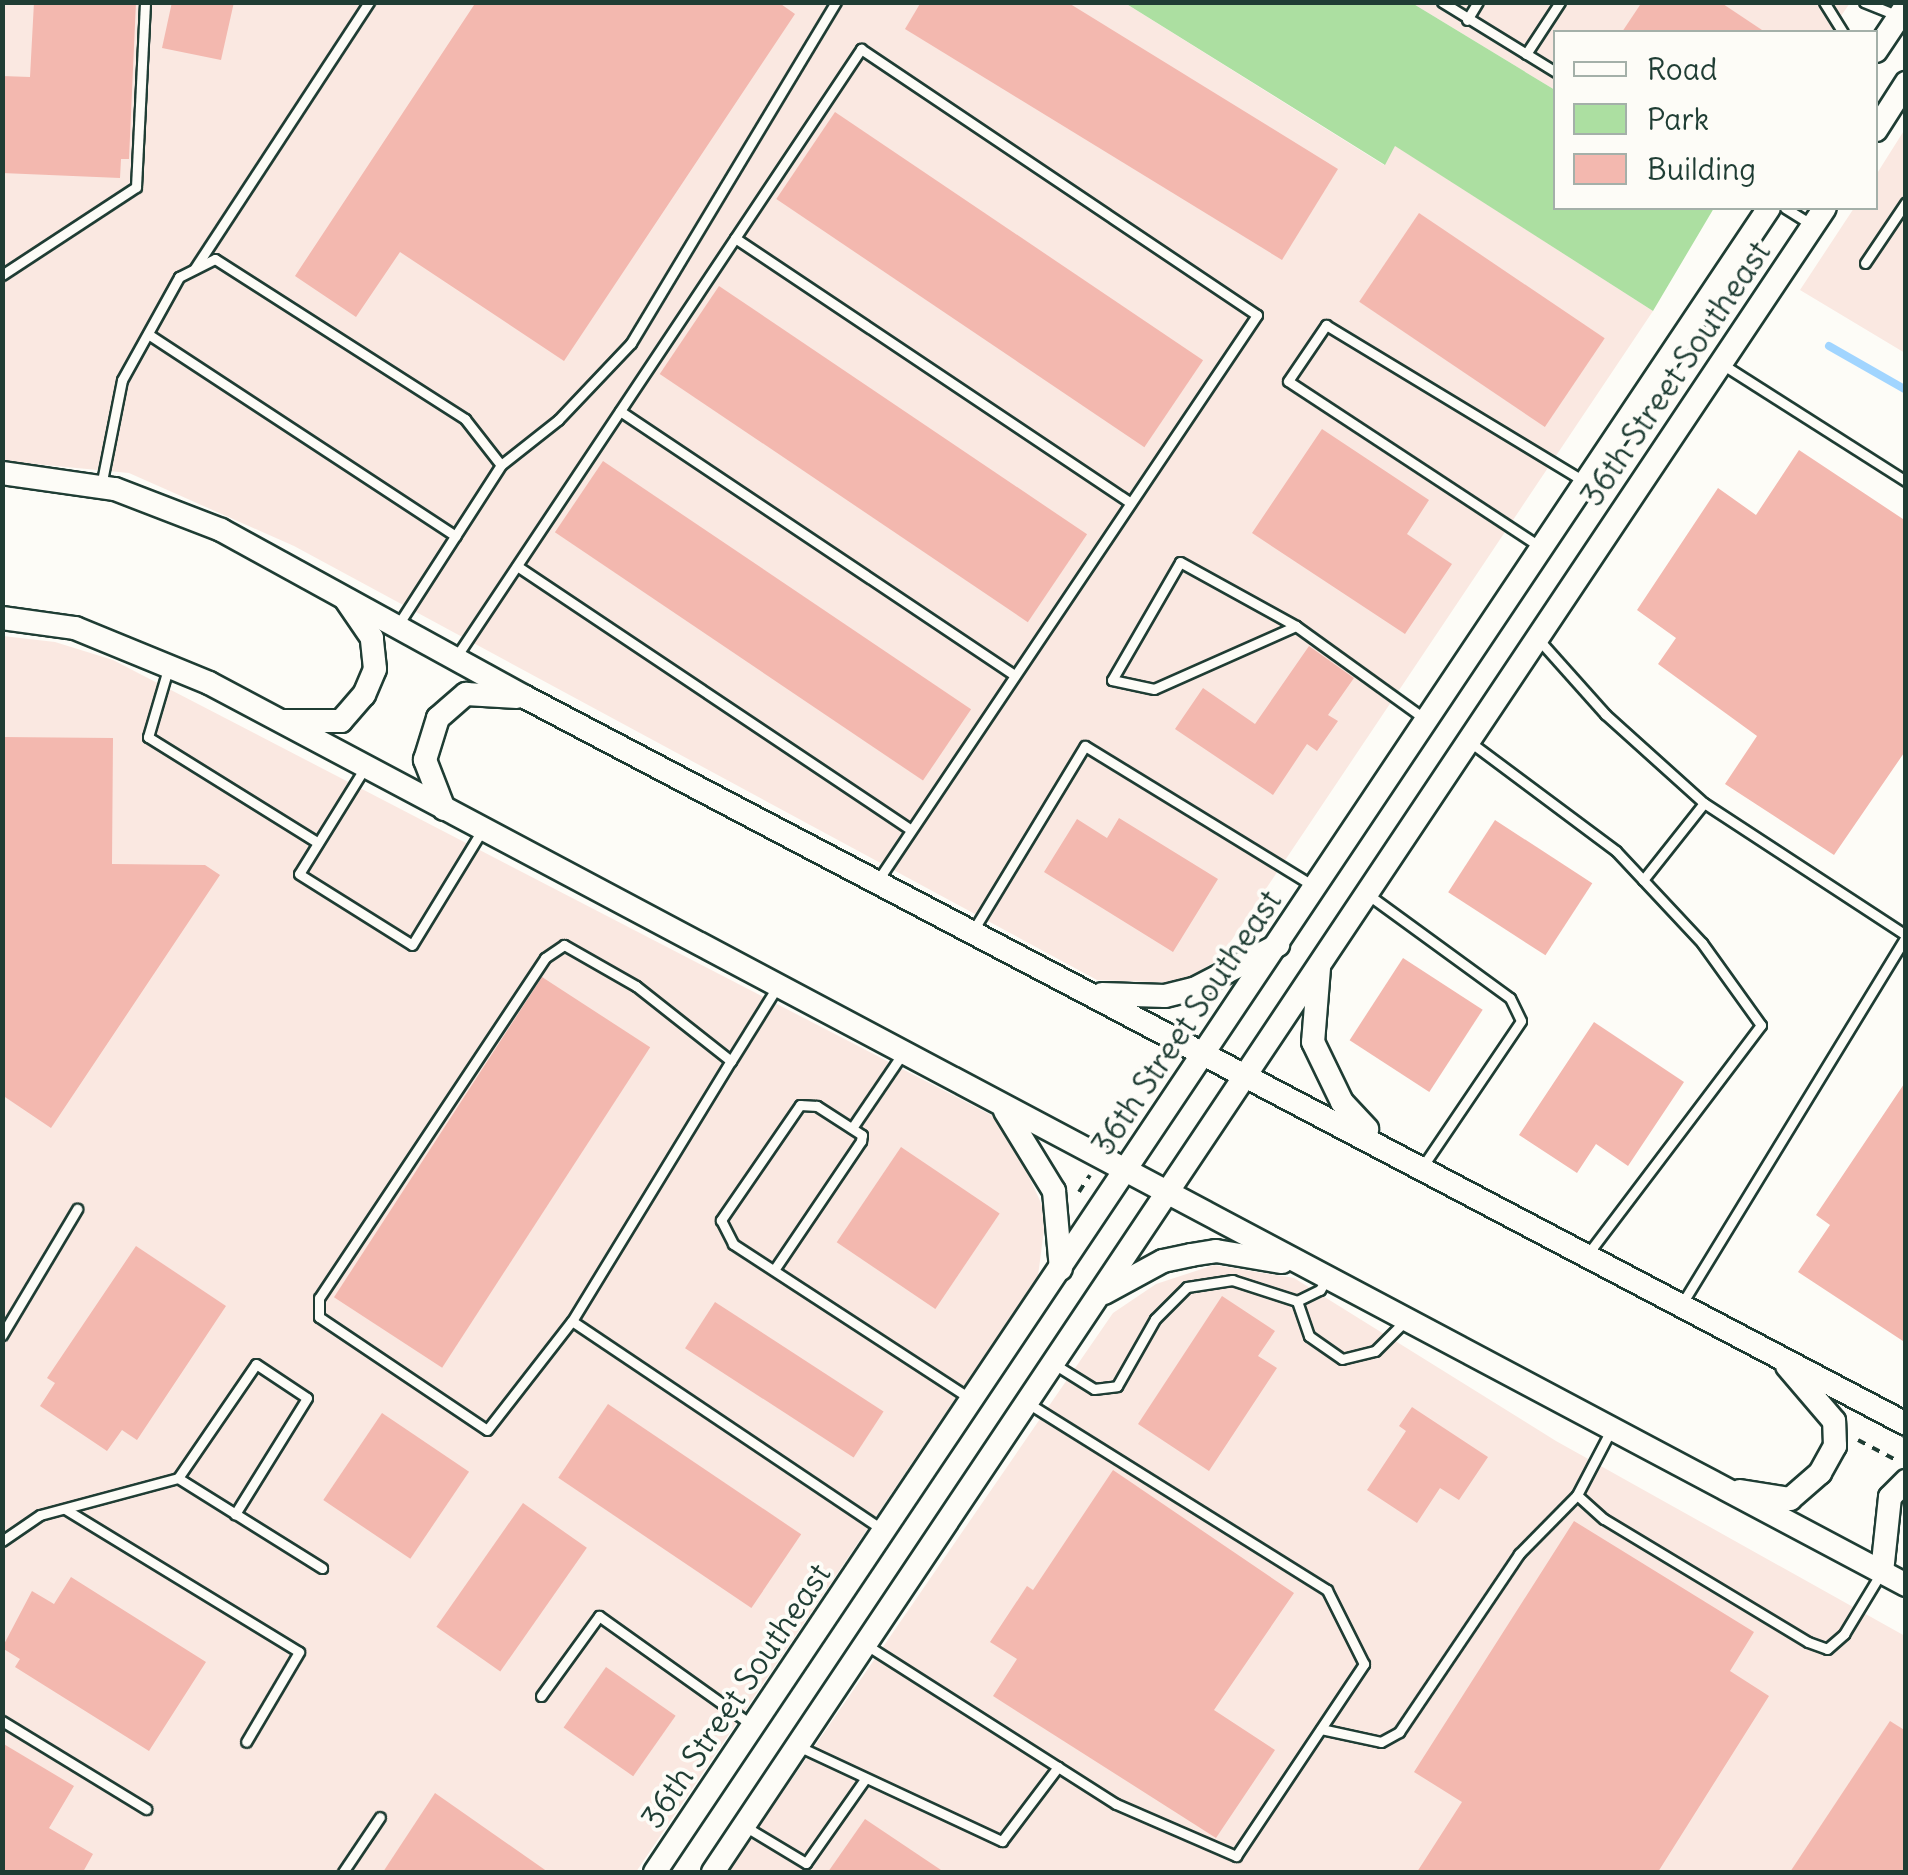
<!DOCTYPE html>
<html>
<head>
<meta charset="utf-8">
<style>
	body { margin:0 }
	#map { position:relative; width:1908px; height:1875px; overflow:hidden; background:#fdfcf7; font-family:Delius,sans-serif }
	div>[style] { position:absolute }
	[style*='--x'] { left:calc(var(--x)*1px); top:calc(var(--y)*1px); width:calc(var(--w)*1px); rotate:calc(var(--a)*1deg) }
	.built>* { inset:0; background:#fae8e1 }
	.green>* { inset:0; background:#acdfa1 }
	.stream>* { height:8px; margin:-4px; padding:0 4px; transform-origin:4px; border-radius:4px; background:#a1d5ff }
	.building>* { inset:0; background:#f3b8af; transform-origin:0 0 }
	.path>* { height:4px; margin-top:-2px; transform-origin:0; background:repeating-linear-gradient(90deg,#1f3d34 0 8px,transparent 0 16px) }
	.roads { filter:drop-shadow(2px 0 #1f3d34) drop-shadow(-2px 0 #1f3d34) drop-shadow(0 2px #1f3d34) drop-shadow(0 -2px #1f3d34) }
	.service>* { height:9px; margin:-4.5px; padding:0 4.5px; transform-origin:4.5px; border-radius:4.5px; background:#fdfcf7 }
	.tertiary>* { height:22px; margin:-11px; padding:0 11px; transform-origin:11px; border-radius:11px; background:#fdfcf7 }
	span { translate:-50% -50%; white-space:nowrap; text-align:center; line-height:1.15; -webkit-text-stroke:8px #fdfcf7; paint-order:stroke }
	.street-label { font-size:32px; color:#1f3d34 }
	.frame { position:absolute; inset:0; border:5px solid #1f3d34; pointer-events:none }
	.legend { position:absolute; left:1553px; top:30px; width:325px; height:180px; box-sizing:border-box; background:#fdfcf7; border:2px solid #a4b0a9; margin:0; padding:12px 18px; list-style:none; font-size:30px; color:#1f3d34 }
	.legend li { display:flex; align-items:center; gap:20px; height:50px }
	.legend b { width:50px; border:2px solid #a4b0a9 }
</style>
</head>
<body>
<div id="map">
	<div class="built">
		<i style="clip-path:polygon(3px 3px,1125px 3px,1384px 165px,1394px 145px,1653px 311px,1219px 959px,1180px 983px,1097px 980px,294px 546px,129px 473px,3px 461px)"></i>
		<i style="clip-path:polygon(1412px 3px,1850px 3px,1830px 32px,1556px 32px,1555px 90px)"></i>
		<i style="clip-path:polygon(1905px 129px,1905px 353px,1800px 290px,1854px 208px,1876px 208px,1876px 175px)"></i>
		<i style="clip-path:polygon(3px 636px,55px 642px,113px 660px,997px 1118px,1015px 1146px,1046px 1214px,1038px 1276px,636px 1872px,3px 1872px)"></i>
		<i style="clip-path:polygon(1214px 1265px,1294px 1278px,1556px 1441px,1905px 1636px,1905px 1872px,728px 1872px,1113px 1313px,1156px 1284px)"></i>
	</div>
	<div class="green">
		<i style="clip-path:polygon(1125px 3px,1412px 3px,1555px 90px,1556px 208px,1714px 208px,1653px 311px,1395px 146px,1385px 165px)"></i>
	</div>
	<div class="stream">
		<i style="--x:1829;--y:346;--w:89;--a:29.7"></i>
	</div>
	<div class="building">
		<i style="clip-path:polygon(34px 2px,136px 2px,129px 159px,121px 159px,120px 178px,2px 173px,2px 76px,30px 77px)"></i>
		<i style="clip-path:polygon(172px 2px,234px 2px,221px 60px,162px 48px)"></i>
		<i style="clip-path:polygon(476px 2px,778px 2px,795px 14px,564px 361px,400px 252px,356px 317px,295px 276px)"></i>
		<i style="clip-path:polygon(921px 2px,1067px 2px,1338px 169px,1282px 260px,905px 29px)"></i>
		<i style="clip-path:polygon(1642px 2px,1720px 2px,1765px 32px,1622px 32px)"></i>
		<i style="left:835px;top:112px;width:444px;height:105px;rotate:34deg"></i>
		<i style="left:1419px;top:213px;width:224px;height:107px;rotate:34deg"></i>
		<i style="left:719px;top:286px;width:444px;height:106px;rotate:34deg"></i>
		<i style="clip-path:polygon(1322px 429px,1429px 500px,1407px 534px,1452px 564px,1405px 634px,1252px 533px)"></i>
		<i style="clip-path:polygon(1799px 450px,1906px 521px,1906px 750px,1834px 855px,1725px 784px,1757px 736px,1658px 664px,1676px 638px,1637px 610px,1718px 488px,1756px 515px)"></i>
		<i style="left:603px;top:461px;width:444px;height:86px;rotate:34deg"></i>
		<i style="clip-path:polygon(1309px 646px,1354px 678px,1328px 715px,1338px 721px,1317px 751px,1307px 744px,1273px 795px,1175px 729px,1203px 688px,1255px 724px)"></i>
		<i style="clip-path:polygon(2px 737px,113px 738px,112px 864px,205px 865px,220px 875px,51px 1128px,2px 1095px)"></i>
		<i style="clip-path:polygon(1119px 818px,1218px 879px,1173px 952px,1044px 872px,1077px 819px,1107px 838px)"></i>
		<i style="left:1495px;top:820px;width:116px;height:86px;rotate:33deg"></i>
		<i style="left:1403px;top:958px;width:95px;height:98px;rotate:33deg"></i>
		<i style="left:542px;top:977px;width:129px;height:382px;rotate:33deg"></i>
		<i style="clip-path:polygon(1594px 1022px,1684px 1082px,1628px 1166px,1596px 1144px,1577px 1173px,1519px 1135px)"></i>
		<i style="clip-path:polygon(1906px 1081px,1906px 1343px,1798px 1272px,1830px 1225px,1816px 1215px)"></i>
		<i style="left:901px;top:1147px;width:119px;height:115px;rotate:34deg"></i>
		<i style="clip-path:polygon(136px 1246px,226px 1306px,137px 1440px,122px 1430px,107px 1451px,40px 1406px,55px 1383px,47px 1378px)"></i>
		<i style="clip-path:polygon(1222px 1296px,1275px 1331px,1258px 1356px,1277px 1368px,1209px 1471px,1138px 1424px)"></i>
		<i style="left:715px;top:1302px;width:201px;height:55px;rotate:33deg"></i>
		<i style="left:608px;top:1404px;width:233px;height:89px;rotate:34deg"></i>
		<i style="clip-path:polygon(1412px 1407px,1488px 1457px,1459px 1500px,1440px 1488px,1417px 1523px,1367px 1490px,1406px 1431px,1399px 1426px)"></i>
		<i style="left:382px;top:1413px;width:105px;height:105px;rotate:34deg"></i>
		<i style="clip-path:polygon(1113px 1470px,1294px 1593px,1214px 1710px,1275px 1750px,1216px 1838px,993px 1696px,1017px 1659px,990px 1642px,1027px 1586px,1033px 1590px)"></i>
		<i style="left:523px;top:1503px;width:78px;height:151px;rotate:35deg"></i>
		<i style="clip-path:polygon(1574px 1521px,1754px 1632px,1730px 1671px,1769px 1696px,1658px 1872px,1417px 1872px,1462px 1802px,1414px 1772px)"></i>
		<i style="clip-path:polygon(71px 1577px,206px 1662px,149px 1751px,15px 1667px,20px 1659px,2px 1648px,32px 1591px,54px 1604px)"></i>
		<i style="left:606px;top:1667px;width:85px;height:74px;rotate:35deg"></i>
		<i style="clip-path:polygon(1890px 1721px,1906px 1731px,1906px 1872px,1790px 1872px)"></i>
		<i style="clip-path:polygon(2px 1743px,74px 1786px,49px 1828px,93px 1854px,83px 1872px,2px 1872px)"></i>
		<i style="clip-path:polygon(435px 1793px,548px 1872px,383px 1872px)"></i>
		<i style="clip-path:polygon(865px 1819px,944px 1872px,828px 1872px)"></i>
	</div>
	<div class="path">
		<i style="--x:1079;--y:1192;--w:20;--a:-57"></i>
		<i style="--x:1858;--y:1440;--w:45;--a:27.7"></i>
	</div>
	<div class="roads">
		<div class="service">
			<i style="--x:1442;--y:2;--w:134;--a:31.6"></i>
			<i style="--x:1824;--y:2;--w:36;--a:58"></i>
			<i style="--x:1864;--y:2;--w:35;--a:22"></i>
			<i style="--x:1467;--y:20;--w:21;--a:-59"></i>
			<i style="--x:1526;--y:54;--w:62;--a:-56.8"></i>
			<i style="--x:1785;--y:208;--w:31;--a:32"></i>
			<i style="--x:735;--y:238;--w:476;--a:33.8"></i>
			<i style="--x:1865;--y:263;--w:73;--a:-56.1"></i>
			<i style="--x:195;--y:268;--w:318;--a:-56.8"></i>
			<i style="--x:2;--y:275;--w:160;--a:-33.3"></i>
			<i style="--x:136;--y:187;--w:185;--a:-87.2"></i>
			<i style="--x:148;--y:334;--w:368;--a:33.3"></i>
			<i style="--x:1722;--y:364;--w:218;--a:32.5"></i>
			<i style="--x:620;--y:411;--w:475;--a:33.8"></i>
			<i style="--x:501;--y:465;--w:73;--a:-38.3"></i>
			<i style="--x:558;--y:420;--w:106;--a:-46.5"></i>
			<i style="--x:631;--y:343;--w:398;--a:-59"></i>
			<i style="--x:101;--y:486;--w:108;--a:-78.8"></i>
			<i style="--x:122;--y:380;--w:118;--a:-61"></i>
			<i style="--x:179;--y:277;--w:40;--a:-26.6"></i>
			<i style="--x:215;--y:259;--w:297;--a:32.6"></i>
			<i style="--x:465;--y:419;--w:58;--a:52"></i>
			<i style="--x:501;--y:465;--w:190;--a:122.8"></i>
			<i style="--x:1539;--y:546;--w:300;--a:-146.7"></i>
			<i style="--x:1288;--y:381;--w:68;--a:-55.8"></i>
			<i style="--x:1326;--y:325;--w:301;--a:31.2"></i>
			<i style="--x:517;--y:566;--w:474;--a:33.8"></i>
			<i style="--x:1296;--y:626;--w:155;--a:156.1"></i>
			<i style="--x:1154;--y:689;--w:43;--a:-167.9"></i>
			<i style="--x:1112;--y:680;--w:136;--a:-60"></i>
			<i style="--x:1180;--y:562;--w:132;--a:28.9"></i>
			<i style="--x:1296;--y:626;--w:159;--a:35.8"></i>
			<i style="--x:1540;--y:641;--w:98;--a:48.3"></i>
			<i style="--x:1605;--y:714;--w:133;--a:42"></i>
			<i style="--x:1704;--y:803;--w:241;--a:33.2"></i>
			<i style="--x:456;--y:657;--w:731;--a:-56.33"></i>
			<i style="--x:861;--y:49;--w:477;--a:33.9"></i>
			<i style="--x:1257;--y:315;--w:680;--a:123.85"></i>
			<i style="--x:168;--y:669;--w:71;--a:106.4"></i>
			<i style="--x:148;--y:737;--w:200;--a:31.9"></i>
			<i style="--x:1470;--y:742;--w:182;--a:36.7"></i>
			<i style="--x:1616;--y:851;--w:126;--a:46.9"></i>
			<i style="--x:1702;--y:943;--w:101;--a:54.3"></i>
			<i style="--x:1761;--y:1025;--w:287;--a:127.1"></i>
			<i style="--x:364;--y:769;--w:123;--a:121.8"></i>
			<i style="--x:299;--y:874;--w:133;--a:32.1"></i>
			<i style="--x:412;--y:945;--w:132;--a:-58.6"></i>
			<i style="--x:1643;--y:880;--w:98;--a:-51.6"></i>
			<i style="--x:1370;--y:896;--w:173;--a:36.1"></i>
			<i style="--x:1510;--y:998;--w:25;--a:64"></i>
			<i style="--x:1521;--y:1021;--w:175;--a:124.1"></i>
			<i style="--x:974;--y:929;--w:214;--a:-58.8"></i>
			<i style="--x:1085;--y:746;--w:270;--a:31.5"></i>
			<i style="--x:731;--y:1061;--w:87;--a:-58.1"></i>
			<i style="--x:852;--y:1128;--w:91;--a:-55.8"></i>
			<i style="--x:774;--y:1270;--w:156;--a:-56"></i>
			<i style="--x:861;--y:1141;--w:6;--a:-81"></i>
			<i style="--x:862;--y:1135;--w:54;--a:-147.2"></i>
			<i style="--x:817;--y:1106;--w:17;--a:-177"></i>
			<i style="--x:800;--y:1105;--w:140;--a:124.5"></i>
			<i style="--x:721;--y:1220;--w:27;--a:63"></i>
			<i style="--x:733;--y:1244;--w:284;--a:33.1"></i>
			<i style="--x:1297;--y:1301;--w:37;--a:71"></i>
			<i style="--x:1309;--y:1336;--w:40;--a:34.9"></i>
			<i style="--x:1342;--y:1359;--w:34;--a:-14"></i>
			<i style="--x:1375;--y:1351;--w:41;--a:-45"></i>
			<i style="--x:1683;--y:1302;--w:428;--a:-58.6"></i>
			<i style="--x:572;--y:1321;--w:305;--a:-58.6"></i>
			<i style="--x:731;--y:1061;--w:121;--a:-141.7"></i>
			<i style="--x:636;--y:986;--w:83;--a:-150.3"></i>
			<i style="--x:564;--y:945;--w:23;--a:146"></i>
			<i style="--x:545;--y:958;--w:408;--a:123.6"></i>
			<i style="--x:319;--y:1298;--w:19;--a:90"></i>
			<i style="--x:319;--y:1317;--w:202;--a:33.9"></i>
			<i style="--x:487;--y:1430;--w:138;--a:-52.1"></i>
			<i style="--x:572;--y:1321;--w:376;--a:33.9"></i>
			<i style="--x:2;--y:1335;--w:147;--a:-59.2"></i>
			<i style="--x:1054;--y:1364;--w:47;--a:32"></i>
			<i style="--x:1094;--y:1389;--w:23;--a:-7"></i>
			<i style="--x:1117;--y:1386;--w:77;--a:-60.4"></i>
			<i style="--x:1155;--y:1319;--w:45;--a:-45"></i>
			<i style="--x:1187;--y:1287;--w:46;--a:-8.8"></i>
			<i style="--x:1232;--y:1280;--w:68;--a:17.9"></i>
			<i style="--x:1297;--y:1301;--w:25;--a:-26"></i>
			<i style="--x:1320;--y:1290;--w:13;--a:-61"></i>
			<i style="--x:1611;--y:1430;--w:73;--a:117.6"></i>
			<i style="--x:1577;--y:1495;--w:36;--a:42"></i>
			<i style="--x:1604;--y:1519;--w:238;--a:31.1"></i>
			<i style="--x:1808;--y:1642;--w:20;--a:20"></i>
			<i style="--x:1827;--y:1649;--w:23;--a:-41"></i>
			<i style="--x:1844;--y:1634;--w:71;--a:-58.8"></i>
			<i style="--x:178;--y:1478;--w:138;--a:-55.6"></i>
			<i style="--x:256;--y:1364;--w:61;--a:33.7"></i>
			<i style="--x:307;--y:1398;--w:137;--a:121.8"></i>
			<i style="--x:65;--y:1509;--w:274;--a:31.4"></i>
			<i style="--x:299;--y:1652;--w:104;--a:120.5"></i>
			<i style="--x:2;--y:1541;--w:46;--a:-34.4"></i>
			<i style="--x:40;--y:1515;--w:143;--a:-15"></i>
			<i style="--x:178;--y:1478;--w:170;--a:32"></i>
			<i style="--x:868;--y:1646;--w:294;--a:32.5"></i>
			<i style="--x:1116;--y:1804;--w:131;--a:23.4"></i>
			<i style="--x:1236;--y:1856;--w:231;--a:-56.3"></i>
			<i style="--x:1364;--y:1664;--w:83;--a:-116.6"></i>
			<i style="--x:1327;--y:1590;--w:351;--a:-148"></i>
			<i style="--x:541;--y:1696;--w:99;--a:-54.1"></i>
			<i style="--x:599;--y:1616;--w:188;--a:35.5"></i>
			<i style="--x:2;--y:1721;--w:169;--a:31.4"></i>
			<i style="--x:1321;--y:1729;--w:61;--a:12.2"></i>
			<i style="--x:1381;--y:1742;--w:21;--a:-29"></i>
			<i style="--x:1399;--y:1732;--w:215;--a:-56"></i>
			<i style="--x:1519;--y:1554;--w:83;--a:-45.5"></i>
			<i style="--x:800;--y:1747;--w:223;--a:25"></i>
			<i style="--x:1002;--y:1841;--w:93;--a:-52.9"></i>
			<i style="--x:746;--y:1827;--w:70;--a:31"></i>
			<i style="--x:806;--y:1863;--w:103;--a:-54.9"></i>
			<i style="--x:343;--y:1872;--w:66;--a:-56.1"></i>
		</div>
		<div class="tertiary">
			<i style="--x:1876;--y:51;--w:54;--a:-56.3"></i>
			<i style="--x:1876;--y:130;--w:56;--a:-57.4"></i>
			<i style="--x:2;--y:473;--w:114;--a:8.1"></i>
			<i style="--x:115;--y:489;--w:114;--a:21.1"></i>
			<i style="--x:221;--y:530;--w:347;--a:28.8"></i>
			<i style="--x:525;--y:697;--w:1561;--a:27.76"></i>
			<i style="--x:2;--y:618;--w:74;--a:7.8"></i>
			<i style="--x:75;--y:628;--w:145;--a:22.3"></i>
			<i style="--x:209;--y:683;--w:1922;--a:27.99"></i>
			<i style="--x:283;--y:721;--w:58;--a:0"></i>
			<i style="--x:341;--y:721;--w:35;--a:-49"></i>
			<i style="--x:364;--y:695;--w:28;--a:-67"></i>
			<i style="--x:375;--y:669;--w:31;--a:-96"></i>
			<i style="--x:372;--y:638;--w:46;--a:-124.4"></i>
			<i style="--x:444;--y:809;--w:53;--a:-111.2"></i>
			<i style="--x:425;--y:760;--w:44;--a:-72.8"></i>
			<i style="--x:438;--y:718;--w:37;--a:-41"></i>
			<i style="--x:466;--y:694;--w:51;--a:3.4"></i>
			<i style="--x:1319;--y:968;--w:74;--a:94.6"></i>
			<i style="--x:1313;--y:1042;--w:67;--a:64.2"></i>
			<i style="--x:1342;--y:1102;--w:37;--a:47"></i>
			<i style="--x:1102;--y:994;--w:63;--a:1.8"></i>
			<i style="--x:1165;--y:996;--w:30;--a:-14"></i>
			<i style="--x:1194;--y:989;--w:95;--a:-27.6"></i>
			<i style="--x:1005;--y:1111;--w:94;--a:58.5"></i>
			<i style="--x:1054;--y:1191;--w:78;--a:84.9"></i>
			<i style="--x:1104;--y:1293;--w:67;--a:-28.5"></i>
			<i style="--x:1163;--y:1261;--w:29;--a:-12"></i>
			<i style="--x:1191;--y:1255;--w:25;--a:-9"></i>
			<i style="--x:1216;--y:1251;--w:67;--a:9.5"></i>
			<i style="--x:1740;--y:1491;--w:51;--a:9.1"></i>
			<i style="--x:1790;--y:1499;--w:40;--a:-41"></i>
			<i style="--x:1820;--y:1473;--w:31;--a:-61"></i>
			<i style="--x:1835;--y:1446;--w:25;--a:-92"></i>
			<i style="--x:1834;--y:1421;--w:72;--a:-130.5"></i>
			<i style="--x:1882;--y:1572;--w:75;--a:-83.9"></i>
			<i style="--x:1890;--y:1497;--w:23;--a:-45"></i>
			<i style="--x:655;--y:1872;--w:2002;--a:-56.2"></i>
			<i style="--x:713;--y:1872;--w:2001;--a:-56.25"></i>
		</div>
	</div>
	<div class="street-label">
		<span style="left:1676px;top:374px;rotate:-56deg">36th Street Southeast</span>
		<span style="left:1187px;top:1023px;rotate:-56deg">36th Street Southeast</span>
		<span style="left:736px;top:1696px;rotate:-56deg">36th Street Southeast</span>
	</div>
	<div class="frame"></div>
	<ul class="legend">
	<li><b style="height:12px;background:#fdfcf7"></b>Road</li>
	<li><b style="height:28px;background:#acdfa1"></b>Park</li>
	<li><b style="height:28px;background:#f3b8af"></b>Building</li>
	</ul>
</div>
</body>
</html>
